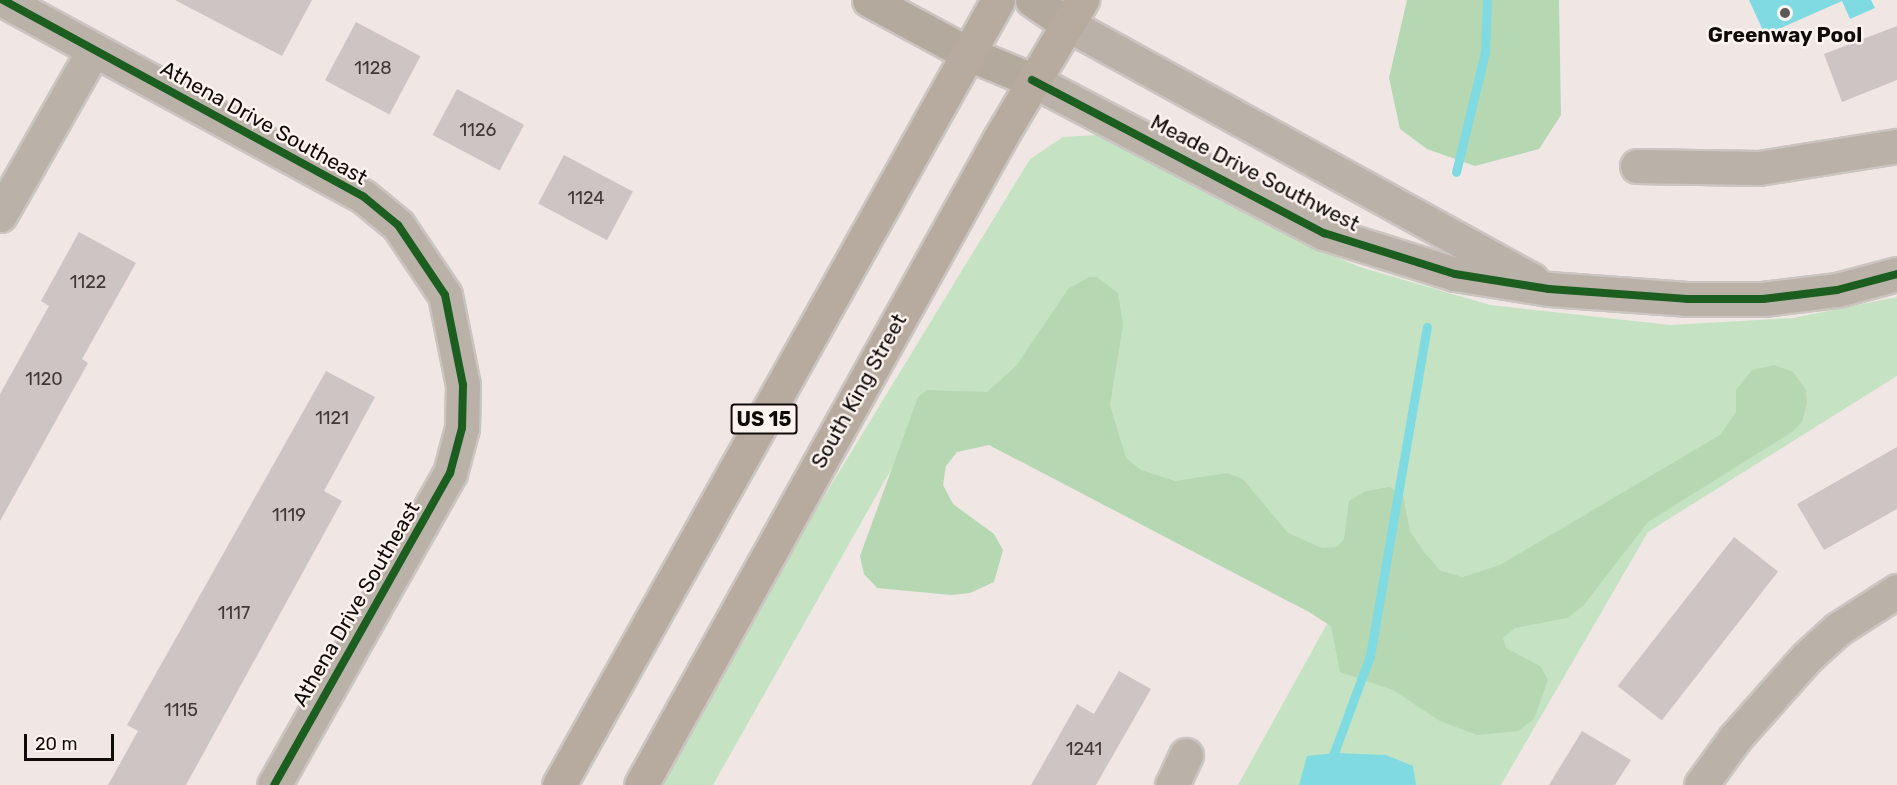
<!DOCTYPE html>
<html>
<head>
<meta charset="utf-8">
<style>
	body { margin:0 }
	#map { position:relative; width:1897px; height:785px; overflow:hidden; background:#f0e7e4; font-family:Rubik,sans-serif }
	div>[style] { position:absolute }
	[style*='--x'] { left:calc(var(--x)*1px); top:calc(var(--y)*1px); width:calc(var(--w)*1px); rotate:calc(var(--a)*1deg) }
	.green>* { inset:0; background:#c5e3c2 }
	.forest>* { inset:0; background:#b5d7b2 }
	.water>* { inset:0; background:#80dae1 }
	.stream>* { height:9px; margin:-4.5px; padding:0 4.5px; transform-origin:4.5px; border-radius:4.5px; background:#80dae1 }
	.building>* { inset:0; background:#ccc5c4; transform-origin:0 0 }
	.roads { filter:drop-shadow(2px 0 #cbc5c2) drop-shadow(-2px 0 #cbc5c2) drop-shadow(0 2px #cbc5c2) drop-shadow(0 -2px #cbc5c2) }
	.minor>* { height:33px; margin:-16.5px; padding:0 16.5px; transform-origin:16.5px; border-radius:16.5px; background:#bab1a8 }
	.major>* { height:33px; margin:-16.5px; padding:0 16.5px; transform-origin:16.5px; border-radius:16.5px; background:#b4a99d }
	.highway>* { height:33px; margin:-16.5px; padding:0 16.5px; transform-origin:16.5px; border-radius:16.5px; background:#b6ab9e }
	.cycleway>* { height:8px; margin:-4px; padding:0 4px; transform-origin:4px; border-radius:4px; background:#1b5e20 }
	.dots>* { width:16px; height:16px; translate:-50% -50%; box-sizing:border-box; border:3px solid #fdf4f0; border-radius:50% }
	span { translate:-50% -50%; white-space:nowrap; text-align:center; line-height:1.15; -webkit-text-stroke:5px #fdf4f0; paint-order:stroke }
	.number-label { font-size:18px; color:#3f3a38 }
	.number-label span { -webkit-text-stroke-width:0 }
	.shield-label span { padding:2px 4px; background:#fdf4f0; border:2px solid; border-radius:4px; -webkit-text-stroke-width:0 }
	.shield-label { font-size:20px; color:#100b09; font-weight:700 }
	.poi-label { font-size:21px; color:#100b09; font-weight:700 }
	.street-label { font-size:21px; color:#100b09 }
	.scale { position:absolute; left:24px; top:734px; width:90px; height:27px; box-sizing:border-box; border:3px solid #100b09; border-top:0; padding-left:8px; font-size:18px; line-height:21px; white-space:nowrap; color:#100b09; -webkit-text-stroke:4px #fdf4f0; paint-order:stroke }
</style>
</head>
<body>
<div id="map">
	<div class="green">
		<i style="clip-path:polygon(1097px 135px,1312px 247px,1360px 267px,1490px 305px,1670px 325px,1793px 318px,1897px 297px,1897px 376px,1648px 532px,1501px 785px,1238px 785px,1339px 602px,932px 397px,713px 785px,663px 785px,814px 513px,1030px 159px,1063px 137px)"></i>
	</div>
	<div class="forest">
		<i style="clip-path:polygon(1407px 0,1559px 0,1561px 115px,1539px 149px,1475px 166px,1427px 149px,1400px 129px,1389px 78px)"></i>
		<i style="clip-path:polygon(1089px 277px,1097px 277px,1118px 293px,1123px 325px,1110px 405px,1126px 458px,1141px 470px,1175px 481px,1227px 473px,1243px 479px,1288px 533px,1322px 548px,1337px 547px,1344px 539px,1349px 501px,1366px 491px,1390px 487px,1403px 495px,1410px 531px,1423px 551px,1441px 571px,1463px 577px,1500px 565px,1720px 435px,1736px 412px,1736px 390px,1752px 370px,1774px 365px,1793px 372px,1806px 390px,1807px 403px,1802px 422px,1792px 432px,1648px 522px,1583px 606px,1567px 618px,1515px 628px,1503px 638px,1506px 648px,1540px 666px,1548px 680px,1534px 719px,1518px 731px,1477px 735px,1440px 721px,1393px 690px,1340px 672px,1331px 626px,1309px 612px,989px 445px,957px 452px,946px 466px,943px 485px,953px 504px,994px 534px,1003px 550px,994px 582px,970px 593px,951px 595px,877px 588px,864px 574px,860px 556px,918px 397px,927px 390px,987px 392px,1016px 366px,1068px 289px)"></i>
	</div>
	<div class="water">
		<i style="clip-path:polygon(1749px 0,1871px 0,1875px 8px,1850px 19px,1842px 1px,1765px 35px)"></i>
		<i style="clip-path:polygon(1336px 753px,1386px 755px,1413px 766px,1416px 785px,1299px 785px,1307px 756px)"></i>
	</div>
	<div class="stream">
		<i style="--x:1456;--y:172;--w:123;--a:-76.4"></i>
		<i style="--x:1485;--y:52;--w:52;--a:-87.8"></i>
		<i style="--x:1322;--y:785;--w:138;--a:-69.6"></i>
		<i style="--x:1370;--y:656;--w:334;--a:-80.2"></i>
	</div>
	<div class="building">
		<i style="clip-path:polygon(175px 0,312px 0,282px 56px)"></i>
		<i style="left:356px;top:22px;width:73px;height:66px;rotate:28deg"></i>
		<i style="clip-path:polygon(1897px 26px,1897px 80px,1842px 102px,1824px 54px)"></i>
		<i style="left:457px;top:89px;width:76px;height:52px;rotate:28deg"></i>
		<i style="left:564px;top:155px;width:78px;height:55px;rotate:28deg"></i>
		<i style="clip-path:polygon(79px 232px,136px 263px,82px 359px,88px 363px,0 521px,0 394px,49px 306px,41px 301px)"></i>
		<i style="clip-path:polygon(326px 371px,375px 397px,324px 491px,342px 501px,186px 785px,108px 785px,138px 731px,127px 725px)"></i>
		<i style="clip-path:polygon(1897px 447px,1897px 509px,1824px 550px,1797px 504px)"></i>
		<i style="left:1734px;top:537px;width:56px;height:189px;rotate:38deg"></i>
		<i style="clip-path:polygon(1119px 671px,1151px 689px,1096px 785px,1031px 785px,1077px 704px,1094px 714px)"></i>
		<i style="clip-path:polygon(1582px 731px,1631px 760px,1615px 785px,1549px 785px)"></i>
	</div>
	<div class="roads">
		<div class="minor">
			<i style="--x:3;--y:0;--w:411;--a:28.6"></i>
			<i style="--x:364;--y:197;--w:44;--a:39.5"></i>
			<i style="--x:398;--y:225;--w:84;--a:56.1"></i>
			<i style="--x:445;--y:295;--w:92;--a:78.7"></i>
			<i style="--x:463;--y:385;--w:43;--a:91.3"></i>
			<i style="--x:462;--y:428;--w:47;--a:104.9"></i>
			<i style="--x:450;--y:473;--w:358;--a:119.4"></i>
			<i style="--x:1067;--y:24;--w:531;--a:28.83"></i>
			<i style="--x:1032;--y:80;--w:330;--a:27.7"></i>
			<i style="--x:1324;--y:233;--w:137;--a:17.4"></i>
			<i style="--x:1455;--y:274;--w:95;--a:9.1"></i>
			<i style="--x:1549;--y:289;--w:138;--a:4.1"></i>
			<i style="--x:1687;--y:299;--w:76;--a:0"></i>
			<i style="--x:1763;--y:299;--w:75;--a:-6.9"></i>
			<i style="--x:1837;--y:290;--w:62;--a:-14.9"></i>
			<i style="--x:1637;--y:166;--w:122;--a:0.9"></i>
			<i style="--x:1759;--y:168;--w:140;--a:-9.1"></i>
			<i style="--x:0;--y:215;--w:189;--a:-60.4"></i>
			<i style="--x:1172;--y:785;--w:33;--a:-65"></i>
			<i style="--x:1701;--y:785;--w:58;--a:-54.1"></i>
			<i style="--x:1735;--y:738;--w:108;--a:-48.4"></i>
			<i style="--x:1807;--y:657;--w:42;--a:-42.1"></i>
			<i style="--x:1838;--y:629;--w:70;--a:-32.8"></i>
		</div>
		<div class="major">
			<i style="--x:869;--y:0;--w:114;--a:28.4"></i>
			<i style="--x:969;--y:54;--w:68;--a:22.4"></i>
			<i style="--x:1032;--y:0;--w:42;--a:34.4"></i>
		</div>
		<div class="highway">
			<i style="--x:559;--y:785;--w:899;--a:-60.78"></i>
			<i style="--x:641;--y:785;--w:740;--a:-60.98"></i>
			<i style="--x:1000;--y:138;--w:161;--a:-59.3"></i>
		</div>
	</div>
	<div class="cycleway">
		<i style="--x:3;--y:0;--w:411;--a:28.6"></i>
		<i style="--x:364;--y:197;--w:44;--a:39.5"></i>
		<i style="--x:398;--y:225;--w:84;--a:56.1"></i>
		<i style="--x:445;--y:295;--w:92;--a:78.7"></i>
		<i style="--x:463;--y:385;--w:43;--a:91.3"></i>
		<i style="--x:462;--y:428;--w:47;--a:104.9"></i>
		<i style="--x:450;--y:473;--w:358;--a:119.4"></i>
		<i style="--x:1032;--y:80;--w:330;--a:27.7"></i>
		<i style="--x:1324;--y:233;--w:137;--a:17.4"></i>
		<i style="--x:1455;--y:274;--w:95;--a:9.1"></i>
		<i style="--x:1549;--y:289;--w:138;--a:4.1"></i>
		<i style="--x:1687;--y:299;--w:76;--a:0"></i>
		<i style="--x:1763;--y:299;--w:75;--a:-6.9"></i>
		<i style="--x:1837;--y:290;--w:62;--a:-14.9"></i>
	</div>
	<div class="dots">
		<i style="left:1785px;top:13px;background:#5e5856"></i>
	</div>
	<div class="number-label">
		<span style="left:373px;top:68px">1128</span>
		<span style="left:478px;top:130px">1126</span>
		<span style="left:586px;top:198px">1124</span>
		<span style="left:88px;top:282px">1122</span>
		<span style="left:44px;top:379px">1120</span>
		<span style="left:332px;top:418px">1121</span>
		<span style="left:289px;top:515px">1119</span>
		<span style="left:234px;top:613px">1117</span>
		<span style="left:181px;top:710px">1115</span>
		<span style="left:1084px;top:749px">1241</span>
	</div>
	<div class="shield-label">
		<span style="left:764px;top:419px">US 15</span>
	</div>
	<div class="poi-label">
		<span style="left:1785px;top:35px">Greenway Pool</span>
	</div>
	<div class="street-label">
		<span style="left:264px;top:123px;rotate:29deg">Athena Drive Southeast</span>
		<span style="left:1255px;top:173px;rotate:27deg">Meade Drive Southwest</span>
		<span style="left:859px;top:391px;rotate:-61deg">South King Street</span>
		<span style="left:356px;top:604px;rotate:-60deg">Athena Drive Southeast</span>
	</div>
	<div class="scale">20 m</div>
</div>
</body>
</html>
